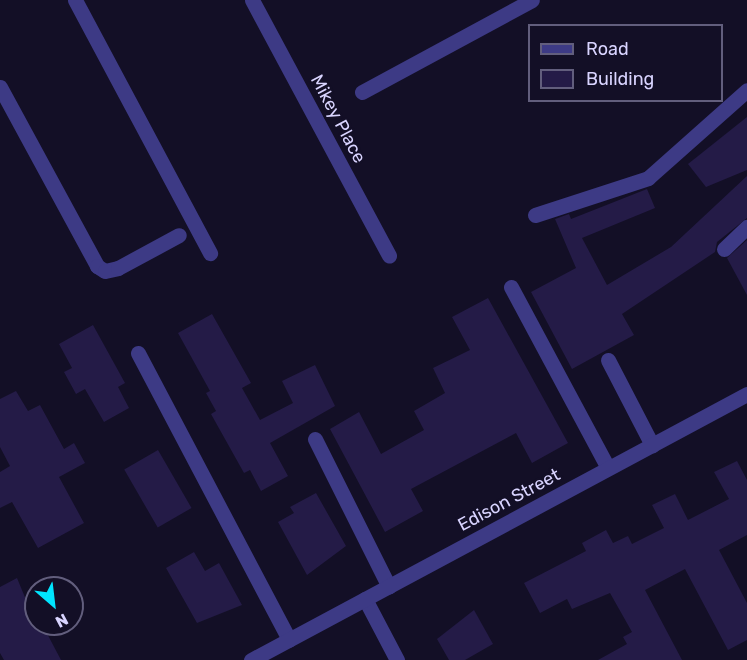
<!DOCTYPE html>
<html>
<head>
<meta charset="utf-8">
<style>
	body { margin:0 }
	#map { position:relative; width:747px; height:660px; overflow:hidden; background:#130f26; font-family:Rubik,sans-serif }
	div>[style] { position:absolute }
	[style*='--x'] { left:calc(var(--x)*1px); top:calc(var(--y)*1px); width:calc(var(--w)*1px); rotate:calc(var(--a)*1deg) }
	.building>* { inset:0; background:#241b47; transform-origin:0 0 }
	.minor>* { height:15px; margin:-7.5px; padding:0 7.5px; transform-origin:7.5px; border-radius:7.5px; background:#3d3a85 }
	span { translate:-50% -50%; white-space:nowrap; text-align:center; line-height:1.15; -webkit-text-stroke:5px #130f26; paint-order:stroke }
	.street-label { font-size:18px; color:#d9d4ff }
	.legend { position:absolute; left:528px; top:24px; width:195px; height:78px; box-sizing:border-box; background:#130f26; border:2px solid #625e7d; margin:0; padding:8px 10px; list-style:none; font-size:18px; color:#d9d4ff }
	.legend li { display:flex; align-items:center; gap:12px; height:30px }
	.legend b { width:30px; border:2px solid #625e7d }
	.north { position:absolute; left:24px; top:576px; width:60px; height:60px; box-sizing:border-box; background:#130f26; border:2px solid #625e7d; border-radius:50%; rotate:152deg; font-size:16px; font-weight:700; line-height:24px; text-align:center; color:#d9d4ff }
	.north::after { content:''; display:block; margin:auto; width:21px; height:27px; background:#00e5ff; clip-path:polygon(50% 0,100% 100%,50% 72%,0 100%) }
</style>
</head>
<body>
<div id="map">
	<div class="building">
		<i style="clip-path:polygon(747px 117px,747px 170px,706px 187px,688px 164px)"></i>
		<i style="clip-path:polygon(747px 176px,747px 218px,717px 242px,715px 252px,622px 314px,634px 335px,572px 369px,531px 292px,576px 268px,555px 219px,569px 214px,571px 219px,647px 189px,655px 208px,582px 238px,607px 285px,671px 247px)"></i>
		<i style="clip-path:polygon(747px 240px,747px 295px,727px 258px)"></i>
		<i style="clip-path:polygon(488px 298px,568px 443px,532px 463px,516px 433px,411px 489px,423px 511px,385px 532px,330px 429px,359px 412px,381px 454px,424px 430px,414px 411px,445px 393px,433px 368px,470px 350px,452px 317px)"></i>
		<i style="clip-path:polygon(212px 314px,251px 383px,242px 388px,260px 420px,293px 403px,282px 381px,315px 365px,335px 406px,270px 443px,288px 476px,261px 491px,250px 470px,244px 473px,211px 414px,216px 411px,206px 393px,210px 391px,178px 333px)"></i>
		<i style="clip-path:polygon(93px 325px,125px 383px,118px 387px,129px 408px,104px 422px,85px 389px,76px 394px,64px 372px,72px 368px,59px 344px)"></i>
		<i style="clip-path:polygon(16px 391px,28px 411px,40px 405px,64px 449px,74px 443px,85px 463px,59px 477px,84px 523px,38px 548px,12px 502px,0 508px,0 472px,10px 466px,0 447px,0 399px)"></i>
		<i style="left:158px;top:450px;width:67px;height:39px;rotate:60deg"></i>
		<i style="clip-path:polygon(737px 461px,747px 480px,747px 535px,719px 550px,747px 603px,747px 640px,728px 650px,685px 569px,645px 590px,682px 660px,598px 660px,627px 644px,623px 637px,632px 632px,610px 593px,572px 609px,567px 599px,540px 613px,524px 583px,586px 551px,582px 543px,606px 530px,613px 543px,628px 536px,632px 544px,664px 528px,652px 505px,675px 494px,688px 520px,729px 499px,714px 472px)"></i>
		<i style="clip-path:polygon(316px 493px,346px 546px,307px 575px,278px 522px,294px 513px,290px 507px)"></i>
		<i style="clip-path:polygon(194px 552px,205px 571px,219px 563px,242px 605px,197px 623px,166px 568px)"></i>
		<i style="clip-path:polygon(17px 578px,36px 624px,42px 624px,61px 660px,4px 660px,0 653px,0 587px)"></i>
		<i style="clip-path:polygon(474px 610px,493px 644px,465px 660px,449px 660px,437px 639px)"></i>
	</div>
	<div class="minor">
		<i style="--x:75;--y:0;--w:287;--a:61.9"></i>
		<i style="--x:252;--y:0;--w:290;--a:61.8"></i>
		<i style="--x:0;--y:87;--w:204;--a:61.5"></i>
		<i style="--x:97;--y:266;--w:9;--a:32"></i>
		<i style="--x:105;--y:271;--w:13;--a:-13"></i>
		<i style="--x:118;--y:268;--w:69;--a:-28.4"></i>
		<i style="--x:362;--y:92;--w:193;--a:-28.4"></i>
		<i style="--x:535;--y:215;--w:119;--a:-18.1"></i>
		<i style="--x:648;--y:178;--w:132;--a:-41.6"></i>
		<i style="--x:724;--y:249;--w:32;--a:-44"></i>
		<i style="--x:511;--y:287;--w:205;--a:61.8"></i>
		<i style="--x:138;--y:353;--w:324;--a:62.2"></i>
		<i style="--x:608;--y:360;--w:96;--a:62.6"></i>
		<i style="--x:315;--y:439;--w:165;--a:63.4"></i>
		<i style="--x:365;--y:599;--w:69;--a:62.3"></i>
		<i style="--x:251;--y:660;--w:563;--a:-28.2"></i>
	</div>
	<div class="street-label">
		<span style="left:338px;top:119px;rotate:62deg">Mikey Place</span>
		<span style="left:509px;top:500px;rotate:-28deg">Edison Street</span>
	</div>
	<ul class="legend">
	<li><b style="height:8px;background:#3d3a85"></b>Road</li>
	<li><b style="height:16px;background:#241b47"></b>Building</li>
	</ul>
	<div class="north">N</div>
</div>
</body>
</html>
